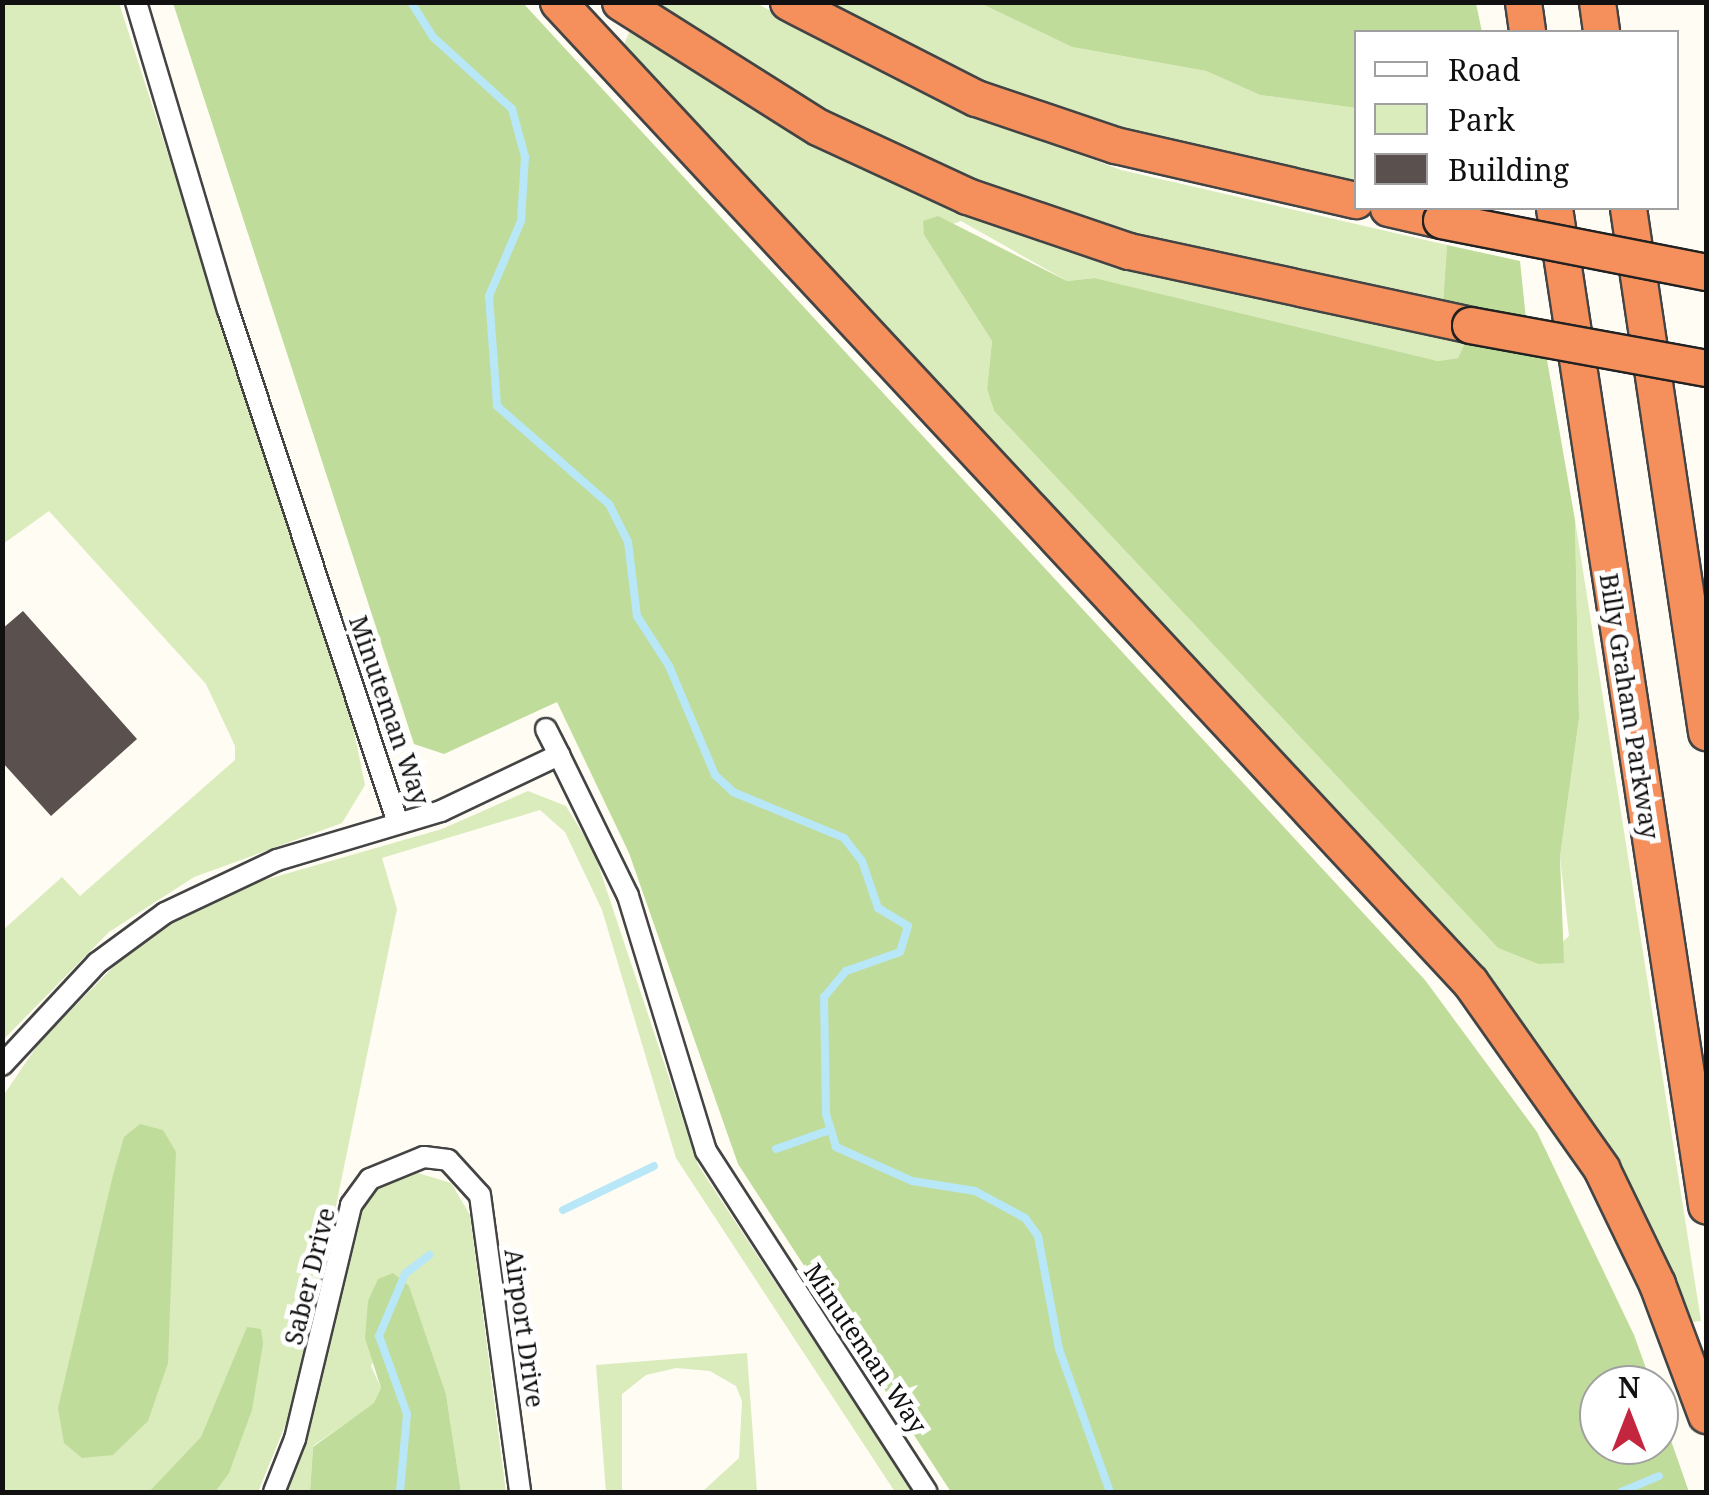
<!DOCTYPE html>
<html>
<head>
<meta charset="utf-8">
<style>
	body { margin:0 }
	#map { position:relative; width:1709px; height:1495px; overflow:hidden; background:#fffcf4; font-family:"Noto Serif",serif }
	div>[style] { position:absolute }
	[style*='--x'] { left:calc(var(--x)*1px); top:calc(var(--y)*1px); width:calc(var(--w)*1px); rotate:calc(var(--a)*1deg) }
	.green>* { inset:0; background:#daebbc }
	.forest>* { inset:0; background:#c0dc9b }
	.stream>* { height:8px; margin:-4px; padding:0 4px; transform-origin:4px; border-radius:4px; background:#b8e7f7 }
	.building>* { inset:0; background:#5a504d }
	.roads { filter:drop-shadow(2px 0 #444) drop-shadow(-2px 0 #444) drop-shadow(0 2px #444) drop-shadow(0 -2px #444) }
	.street>* { height:20px; margin:-10px; padding:0 10px; transform-origin:10px; border-radius:10px; background:#fff }
	.highway>* { height:35px; margin:-17.5px; padding:0 17.5px; transform-origin:17.5px; border-radius:17.5px; background:#f5905c }
	.bridges { filter:drop-shadow(2px 0 #222) drop-shadow(-2px 0 #222) drop-shadow(0 2px #222) drop-shadow(0 -2px #222) }
	.highway-bridge>* { height:35px; margin:-17.5px; padding:0 17.5px; transform-origin:17.5px; border-radius:17.5px; background:#f5905c }
	span { translate:-50% -50%; white-space:nowrap; text-align:center; line-height:1.15; -webkit-text-stroke:10px #fff; paint-order:stroke }
	.street-label { font-size:25px; color:#111 }
	.frame { position:absolute; inset:0; border:5px solid #111; pointer-events:none }
	.legend { position:absolute; left:1354px; top:30px; width:325px; height:180px; box-sizing:border-box; background:#fff; border:2px solid #a0a0a0; margin:0; padding:12px 18px; list-style:none; font-size:30px; color:#111 }
	.legend li { display:flex; align-items:center; gap:20px; height:50px }
	.legend b { width:50px; border:2px solid #a0a0a0 }
	.north { position:absolute; left:1579px; top:1365px; width:100px; height:100px; box-sizing:border-box; background:#fff; border:2px solid #a0a0a0; border-radius:50%; rotate:0deg; font-size:28px; font-weight:700; line-height:40px; text-align:center; color:#111 }
	.north::after { content:''; display:block; margin:auto; width:35px; height:45px; background:#c42640; clip-path:polygon(50% 0,100% 100%,50% 72%,0 100%) }
</style>
</head>
<body>
<div id="map">
	<div class="green">
		<i style="clip-path:polygon(3px 3px,119px 3px,352px 722px,365px 785px,342px 823px,194px 877px,109px 932px,3px 1040px,3px 930px,62px 877px,80px 896px,235px 760px,235px 746px,206px 684px,49px 511px,3px 544px)"></i>
		<i style="clip-path:polygon(644px 3px,756px 3px,956px 108px,1121px 170px,1447px 245px,1443px 303px,1132px 238px,965px 180px,815px 109px)"></i>
		<i style="clip-path:polygon(830px 3px,980px 3px,1072px 47px,1206px 71px,1260px 95px,1356px 108px,1356px 188px,1075px 118px,976px 79px)"></i>
		<i style="clip-path:polygon(629px 32px,1221px 287px,1466px 340px,1458px 358px,1438px 361px,1095px 278px,1067px 281px,961px 221px,924px 235px,992px 341px,987px 389px,994px 411px,1498px 948px,1538px 964px,1569px 936px,1560px 857px,1579px 719px,1575px 520px,1701px 1321px,1685px 1323px,1612px 1161px,1479px 971px,673px 104px,624px 45px)"></i>
		<i style="clip-path:polygon(528px 791px,566px 806px,594px 852px,698px 1165px,913px 1492px,895px 1492px,676px 1158px,602px 910px,565px 832px,540px 810px,382px 858px,397px 909px,323px 1269px,287px 1421px,258px 1492px,3px 1492px,3px 1096px,39px 1043px,118px 962px,180px 918px,254px 883px,442px 829px)"></i>
		<i style="clip-path:polygon(418px 1173px,451px 1183px,470px 1215px,506px 1492px,461px 1492px,446px 1394px,409px 1287px,371px 1366px,381px 1388px,375px 1403px,313px 1446px,310px 1492px,286px 1492px,312px 1420px,359px 1212px,378px 1187px)"></i>
		<i style="clip-path:polygon(747px 1353px,757px 1492px,702px 1492px,739px 1458px,742px 1401px,736px 1386px,710px 1371px,676px 1368px,646px 1375px,622px 1394px,622px 1492px,606px 1492px,596px 1365px)"></i>
	</div>
	<div class="forest">
		<i style="clip-path:polygon(173px 3px,523px 3px,1425px 980px,1537px 1132px,1634px 1335px,1652px 1385px,1599px 1385px,1599px 1445px,1659px 1445px,1659px 1406px,1689px 1492px,951px 1492px,738px 1164px,629px 853px,557px 702px,444px 754px,414px 744px)"></i>
		<i style="clip-path:polygon(980px 3px,1476px 3px,1482px 32px,1356px 32px,1356px 108px,1260px 95px,1206px 71px,1072px 47px)"></i>
		<i style="clip-path:polygon(938px 216px,1067px 281px,1095px 278px,1438px 361px,1458px 358px,1466px 340px,1546px 354px,1575px 520px,1579px 719px,1560px 857px,1564px 963px,1538px 964px,1498px 948px,994px 411px,987px 389px,992px 341px,924px 235px,923px 221px)"></i>
		<i style="clip-path:polygon(1447px 245px,1520px 261px,1526px 319px,1443px 303px)"></i>
		<i style="clip-path:polygon(140px 1124px,163px 1130px,176px 1152px,168px 1363px,148px 1421px,113px 1455px,82px 1458px,64px 1443px,58px 1408px,113px 1175px,124px 1137px)"></i>
		<i style="clip-path:polygon(393px 1273px,409px 1286px,446px 1394px,461px 1492px,310px 1492px,313px 1447px,374px 1403px,381px 1388px,365px 1338px,368px 1301px,378px 1279px)"></i>
		<i style="clip-path:polygon(247px 1327px,261px 1329px,263px 1344px,252px 1410px,229px 1473px,215px 1492px,149px 1492px,201px 1437px)"></i>
	</div>
	<div class="stream">
		<i style="--x:411;--y:2;--w:41;--a:57.8"></i>
		<i style="--x:433;--y:37;--w:107;--a:42.3"></i>
		<i style="--x:512;--y:109;--w:50;--a:74.8"></i>
		<i style="--x:525;--y:157;--w:64;--a:93.6"></i>
		<i style="--x:521;--y:221;--w:82;--a:113.1"></i>
		<i style="--x:489;--y:296;--w:110;--a:85.8"></i>
		<i style="--x:497;--y:406;--w:149;--a:41.2"></i>
		<i style="--x:609;--y:504;--w:42;--a:63.4"></i>
		<i style="--x:628;--y:542;--w:75;--a:83.1"></i>
		<i style="--x:637;--y:616;--w:59;--a:57.4"></i>
		<i style="--x:669;--y:666;--w:118;--a:67.1"></i>
		<i style="--x:715;--y:775;--w:25;--a:43"></i>
		<i style="--x:733;--y:792;--w:120;--a:22.5"></i>
		<i style="--x:844;--y:838;--w:29;--a:52"></i>
		<i style="--x:862;--y:861;--w:50;--a:71.2"></i>
		<i style="--x:878;--y:908;--w:35;--a:31"></i>
		<i style="--x:908;--y:926;--w:27;--a:107"></i>
		<i style="--x:900;--y:952;--w:57;--a:160.6"></i>
		<i style="--x:846;--y:971;--w:34;--a:130"></i>
		<i style="--x:824;--y:997;--w:117;--a:89"></i>
		<i style="--x:826;--y:1114;--w:34;--a:73"></i>
		<i style="--x:836;--y:1147;--w:83;--a:24.1"></i>
		<i style="--x:912;--y:1181;--w:64;--a:9"></i>
		<i style="--x:975;--y:1191;--w:57;--a:28.4"></i>
		<i style="--x:1025;--y:1218;--w:22;--a:54"></i>
		<i style="--x:1038;--y:1236;--w:115;--a:79.5"></i>
		<i style="--x:1059;--y:1349;--w:152;--a:70.4"></i>
		<i style="--x:776;--y:1149;--w:57;--a:-19.4"></i>
		<i style="--x:563;--y:1210;--w:101;--a:-25.8"></i>
		<i style="--x:400;--y:1492;--w:78;--a:-84.9"></i>
		<i style="--x:407;--y:1414;--w:83;--a:-109.7"></i>
		<i style="--x:379;--y:1336;--w:67;--a:-67.2"></i>
		<i style="--x:405;--y:1274;--w:31;--a:-38"></i>
		<i style="--x:1621;--y:1492;--w:41;--a:-22.8"></i>
	</div>
	<div class="building">
		<i style="clip-path:polygon(23px 611px,137px 739px,51px 816px,2px 762px,2px 629px)"></i>
	</div>
	<div class="roads">
		<div class="street">
			<i style="--x:136;--y:2;--w:321;--a:73.4"></i>
			<i style="--x:228;--y:310;--w:540;--a:71.67"></i>
			<i style="--x:546;--y:729;--w:29;--a:63"></i>
			<i style="--x:2;--y:1065;--w:139;--a:-47"></i>
			<i style="--x:97;--y:963;--w:84;--a:-36.3"></i>
			<i style="--x:165;--y:913;--w:124;--a:-25.3"></i>
			<i style="--x:277;--y:860;--w:171;--a:-16.6"></i>
			<i style="--x:441;--y:811;--w:131;--a:-25.4"></i>
			<i style="--x:559;--y:755;--w:157;--a:63.9"></i>
			<i style="--x:628;--y:896;--w:267;--a:73"></i>
			<i style="--x:706;--y:1151;--w:406;--a:57.1"></i>
			<i style="--x:274;--y:1492;--w:57;--a:-68.4"></i>
			<i style="--x:295;--y:1439;--w:241;--a:-76.5"></i>
			<i style="--x:351;--y:1205;--w:32;--a:-54"></i>
			<i style="--x:370;--y:1179;--w:58;--a:-22.2"></i>
			<i style="--x:424;--y:1157;--w:24;--a:7"></i>
			<i style="--x:448;--y:1160;--w:47;--a:47.6"></i>
			<i style="--x:480;--y:1195;--w:300;--a:82.3"></i>
		</div>
		<div class="highway">
			<i style="--x:558;--y:2;--w:1339;--a:47.06"></i>
			<i style="--x:1470;--y:982;--w:228;--a:54.8"></i>
			<i style="--x:1601;--y:1168;--w:129;--a:64.2"></i>
			<i style="--x:1657;--y:1284;--w:140;--a:69.5"></i>
			<i style="--x:620;--y:2;--w:234;--a:32.3"></i>
			<i style="--x:818;--y:127;--w:164;--a:24.8"></i>
			<i style="--x:967;--y:196;--w:171;--a:18.8"></i>
			<i style="--x:1129;--y:251;--w:349;--a:12.2"></i>
			<i style="--x:788;--y:2;--w:211;--a:27.1"></i>
			<i style="--x:976;--y:98;--w:147;--a:18.7"></i>
			<i style="--x:1115;--y:145;--w:247;--a:12.9"></i>
			<i style="--x:1523;--y:2;--w:30;--a:82"></i>
			<i style="--x:1597;--y:2;--w:30;--a:82"></i>
			<i style="--x:1388;--y:208;--w:54;--a:12.8"></i>
			<i style="--x:1554;--y:208;--w:1009;--a:81.33"></i>
			<i style="--x:1628;--y:208;--w:530;--a:81.53"></i>
		</div>
	</div>
	<div class="bridges">
		<div class="highway-bridge">
			<i style="--x:1441;--y:220;--w:270;--a:11.1"></i>
			<i style="--x:1470;--y:325;--w:240;--a:10.3"></i>
		</div>
	</div>
	<div class="street-label">
		<span style="left:1630px;top:706px;rotate:81deg">Billy Graham Parkway</span>
		<span style="left:390px;top:710px;rotate:71deg">Minuteman Way</span>
		<span style="left:309px;top:1276px;rotate:-76deg">Saber Drive</span>
		<span style="left:525px;top:1328px;rotate:82deg">Airport Drive</span>
		<span style="left:866px;top:1348px;rotate:56deg">Minuteman Way</span>
	</div>
	<div class="frame"></div>
	<ul class="legend">
	<li><b style="height:12px;background:#fff"></b>Road</li>
	<li><b style="height:28px;background:#daebbc"></b>Park</li>
	<li><b style="height:28px;background:#5a504d"></b>Building</li>
	</ul>
	<div class="north">N</div>
</div>
</body>
</html>
